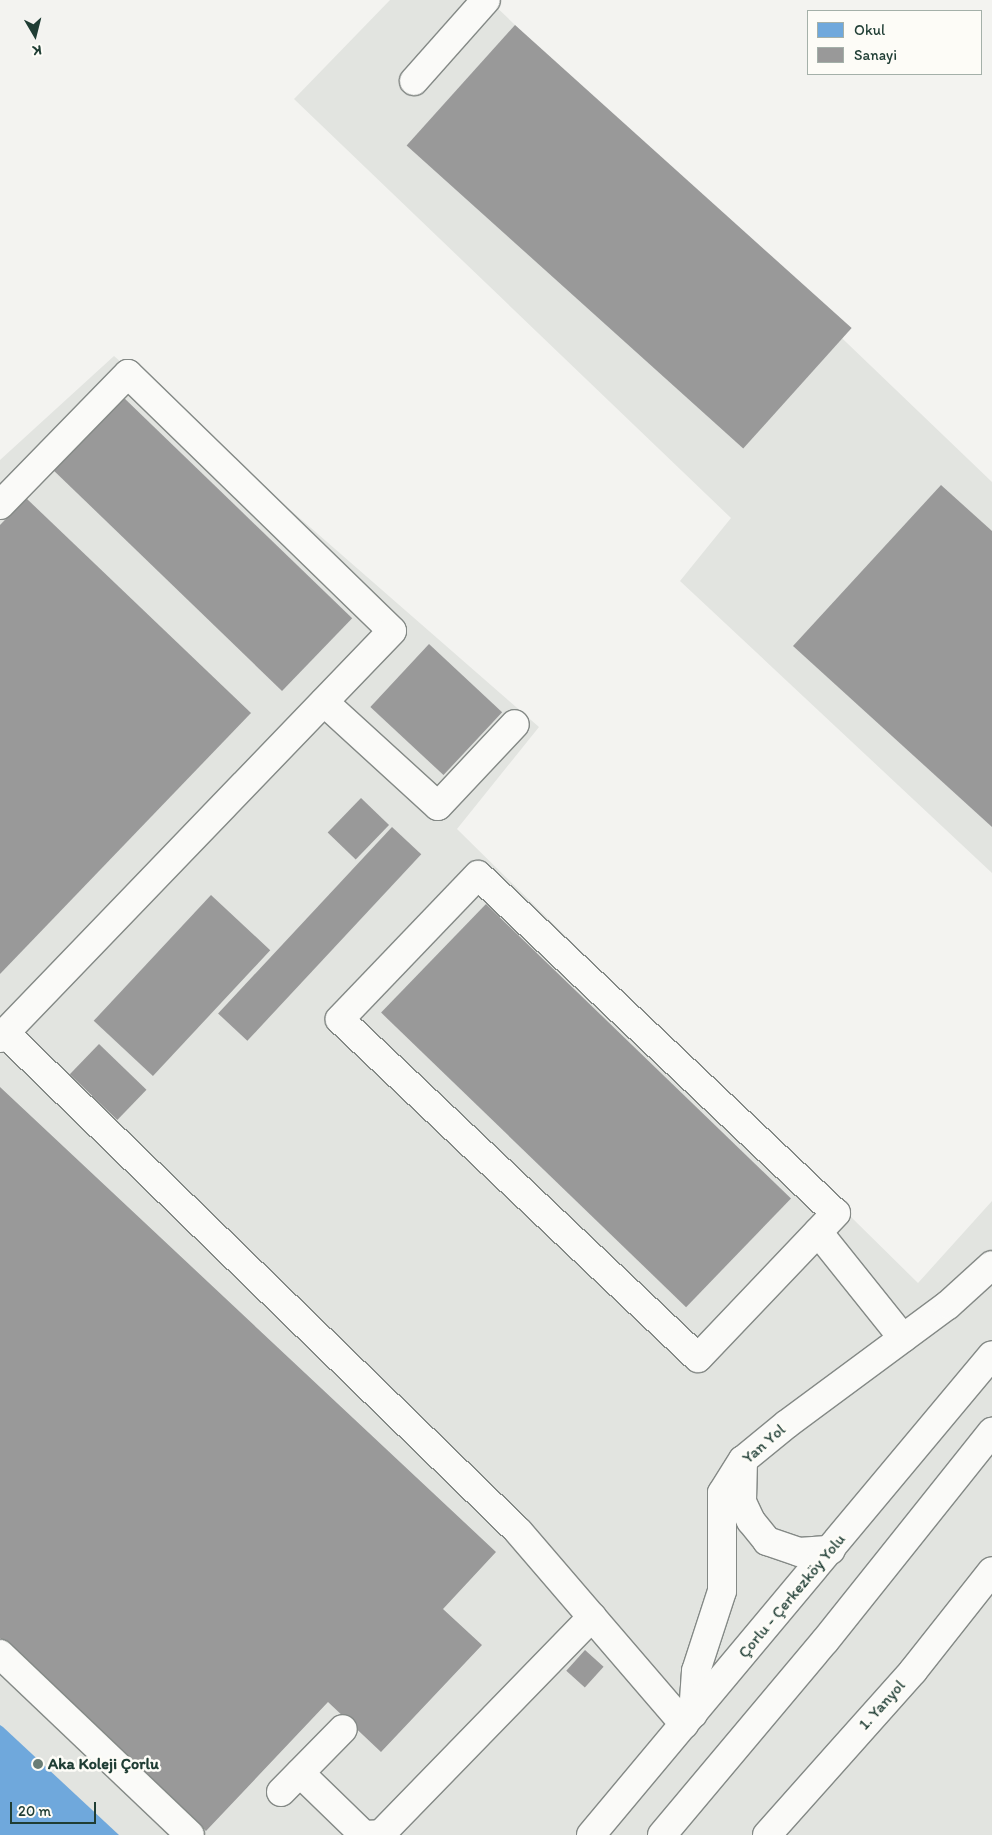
<!DOCTYPE html>
<html>
<head>
<meta charset="utf-8">
<style>
	body { margin:0 }
	#map { position:relative; width:992px; height:1835px; overflow:hidden; background:#f3f3f0; font-family:Itim,sans-serif }
	div>[style] { position:absolute }
	[style*='--x'] { left:calc(var(--x)*1px); top:calc(var(--y)*1px); width:calc(var(--w)*1px); rotate:calc(var(--a)*1deg) }
	.built>* { inset:0; background:#e2e4e0 }
	.schools>* { inset:0; background:#6fa8dc }
	.industry>* { inset:0; background:#999; transform-origin:0 0 }
	.roads { filter:drop-shadow(1px 0 #848986) drop-shadow(-1px 0 #848986) drop-shadow(0 1px #848986) drop-shadow(0 -1px #848986) }
	.minor>* { height:28px; margin:-14px; padding:0 14px; transform-origin:14px; border-radius:14px; background:#fafaf8 }
	.major>* { height:28px; margin:-14px; padding:0 14px; transform-origin:14px; border-radius:14px; background:#fafaf8 }
	.dots>* { width:14px; height:14px; translate:-50% -50%; box-sizing:border-box; border:2px solid #fdfcf7; border-radius:50% }
	span { translate:-50% -50%; white-space:nowrap; text-align:center; line-height:1.15; -webkit-text-stroke:5px #fdfcf7; paint-order:stroke }
	.street-label { font-size:16px; color:#1f3d34 }
	.poi-label { font-size:16px; color:#1f3d34; font-weight:700 }
	.left { translate:0 -50%; text-align:left }
	.legend { position:absolute; left:807px; top:10px; width:175px; height:65px; box-sizing:border-box; background:#fdfcf7; border:1px solid #a4b0a9; margin:0; padding:6px 9px; list-style:none; font-size:15px; color:#1f3d34 }
	.legend li { display:flex; align-items:center; gap:10px; height:25px }
	.legend b { width:25px; border:1px solid #a4b0a9 }
	.north { position:absolute; left:10px; top:10px; width:50px; height:50px; -webkit-text-stroke:4px #fdfcf7; paint-order:stroke; rotate:172deg; font-size:14px; font-weight:700; line-height:20px; text-align:center; color:#1f3d34 }
	.north::after { content:''; display:block; margin:auto; width:18px; height:22px; background:#1f3d34; clip-path:polygon(50% 0,100% 100%,50% 72%,0 100%) }
	.scale { position:absolute; left:10px; top:1802px; width:86px; height:22px; box-sizing:border-box; border:2px solid #1f3d34; border-top:0; padding-left:6px; font-size:15px; line-height:18px; white-space:nowrap; color:#1f3d34; -webkit-text-stroke:4px #fdfcf7; paint-order:stroke }
</style>
</head>
<body>
<div id="map">
	<div class="built">
		<i style="clip-path:polygon(390px 0,489px 0,992px 482px,992px 873px,680px 581px,731px 518px,294px 99px)"></i>
		<i style="clip-path:polygon(114px 356px,539px 727px,457px 829px,918px 1283px,992px 1201px,992px 1835px,0 1835px,0 460px)"></i>
	</div>
	<div class="schools">
		<i style="clip-path:polygon(0 1725px,3px 1727px,119px 1835px,0 1835px)"></i>
	</div>
	<div class="industry">
		<i style="left:515px;top:25px;width:453px;height:162px;rotate:42deg"></i>
		<i style="left:122px;top:396px;width:320px;height:101px;rotate:44deg"></i>
		<i style="clip-path:polygon(941px 485px,992px 531px,992px 827px,793px 646px)"></i>
		<i style="clip-path:polygon(26px 498px,251px 713px,0 974px,0 525px)"></i>
		<i style="left:429px;top:644px;width:100px;height:86px;rotate:43deg"></i>
		<i style="left:361px;top:798px;width:39px;height:48px;rotate:44deg"></i>
		<i style="left:392px;top:827px;width:40px;height:255px;rotate:43deg"></i>
		<i style="left:211px;top:895px;width:81px;height:172px;rotate:43deg"></i>
		<i style="left:486px;top:904px;width:424px;height:151px;rotate:44deg"></i>
		<i style="left:99px;top:1044px;width:66px;height:42px;rotate:44deg"></i>
		<i style="clip-path:polygon(0 1087px,496px 1552px,443px 1609px,482px 1645px,381px 1752px,328px 1702px,206px 1831px,0 1638px)"></i>
		<i style="left:585px;top:1650px;width:25px;height:28px;rotate:42deg"></i>
	</div>
	<div class="roads">
		<div class="minor">
			<i style="--x:414;--y:81;--w:108;--a:-48.4"></i>
			<i style="--x:0;--y:505;--w:183;--a:-45.7"></i>
			<i style="--x:128;--y:374;--w:368;--a:44.2"></i>
			<i style="--x:392;--y:631;--w:565;--a:133.92"></i>
			<i style="--x:324;--y:702;--w:154;--a:42.4"></i>
			<i style="--x:438;--y:806;--w:112;--a:-46.8"></i>
			<i style="--x:478;--y:875;--w:492;--a:43.4"></i>
			<i style="--x:836;--y:1213;--w:200;--a:133.6"></i>
			<i style="--x:698;--y:1358;--w:493;--a:-136.6"></i>
			<i style="--x:340;--y:1019;--w:199;--a:-46.2"></i>
			<i style="--x:5;--y:1033;--w:715;--a:44.15"></i>
			<i style="--x:518;--y:1531;--w:255;--a:49.3"></i>
			<i style="--x:818;--y:1232;--w:136;--a:51.3"></i>
			<i style="--x:0;--y:1654;--w:262;--a:43.6"></i>
			<i style="--x:300;--y:1773;--w:89;--a:44.1"></i>
			<i style="--x:364;--y:1835;--w:17;--a:-3"></i>
			<i style="--x:381;--y:1834;--w:303;--a:-45.8"></i>
			<i style="--x:281;--y:1792;--w:88;--a:-45.5"></i>
		</div>
		<div class="major">
			<i style="--x:743;--y:1460;--w:42;--a:91.4"></i>
			<i style="--x:742;--y:1502;--w:21;--a:65"></i>
			<i style="--x:751;--y:1521;--w:26;--a:51"></i>
			<i style="--x:767;--y:1541;--w:34;--a:19"></i>
			<i style="--x:799;--y:1552;--w:32;--a:-4"></i>
			<i style="--x:693;--y:1714;--w:43;--a:-86"></i>
			<i style="--x:696;--y:1671;--w:84;--a:-72"></i>
			<i style="--x:722;--y:1591;--w:98;--a:-90"></i>
			<i style="--x:722;--y:1493;--w:39;--a:-58"></i>
			<i style="--x:743;--y:1460;--w:57;--a:-39.3"></i>
			<i style="--x:787;--y:1424;--w:200;--a:-36.5"></i>
			<i style="--x:948;--y:1305;--w:59;--a:-42.3"></i>
			<i style="--x:591;--y:1835;--w:625;--a:-50.12"></i>
			<i style="--x:662;--y:1835;--w:253;--a:-50"></i>
			<i style="--x:825;--y:1641;--w:268;--a:-51.4"></i>
			<i style="--x:767;--y:1835;--w:220;--a:-48.3"></i>
			<i style="--x:913;--y:1671;--w:127;--a:-51.7"></i>
		</div>
	</div>
	<div class="dots">
		<i style="left:38px;top:1764px;background:#697d76"></i>
	</div>
	<div class="street-label">
		<span style="left:764px;top:1444px;rotate:-41deg">Yan Yol</span>
		<span style="left:792px;top:1596px;rotate:-50deg">Çorlu - Çerkezköy Yolu</span>
		<span style="left:882px;top:1705px;rotate:-48deg">1. Yanyol</span>
	</div>
	<div class="poi-label">
		<span class="left" style="left:48px;top:1764px">Aka Koleji Çorlu</span>
	</div>
	<ul class="legend">
	<li><b style="height:14px;background:#6fa8dc"></b>Okul</li>
	<li><b style="height:14px;background:#999"></b>Sanayi</li>
	</ul>
	<div class="north">K</div>
	<div class="scale">20 m</div>
</div>
</body>
</html>
